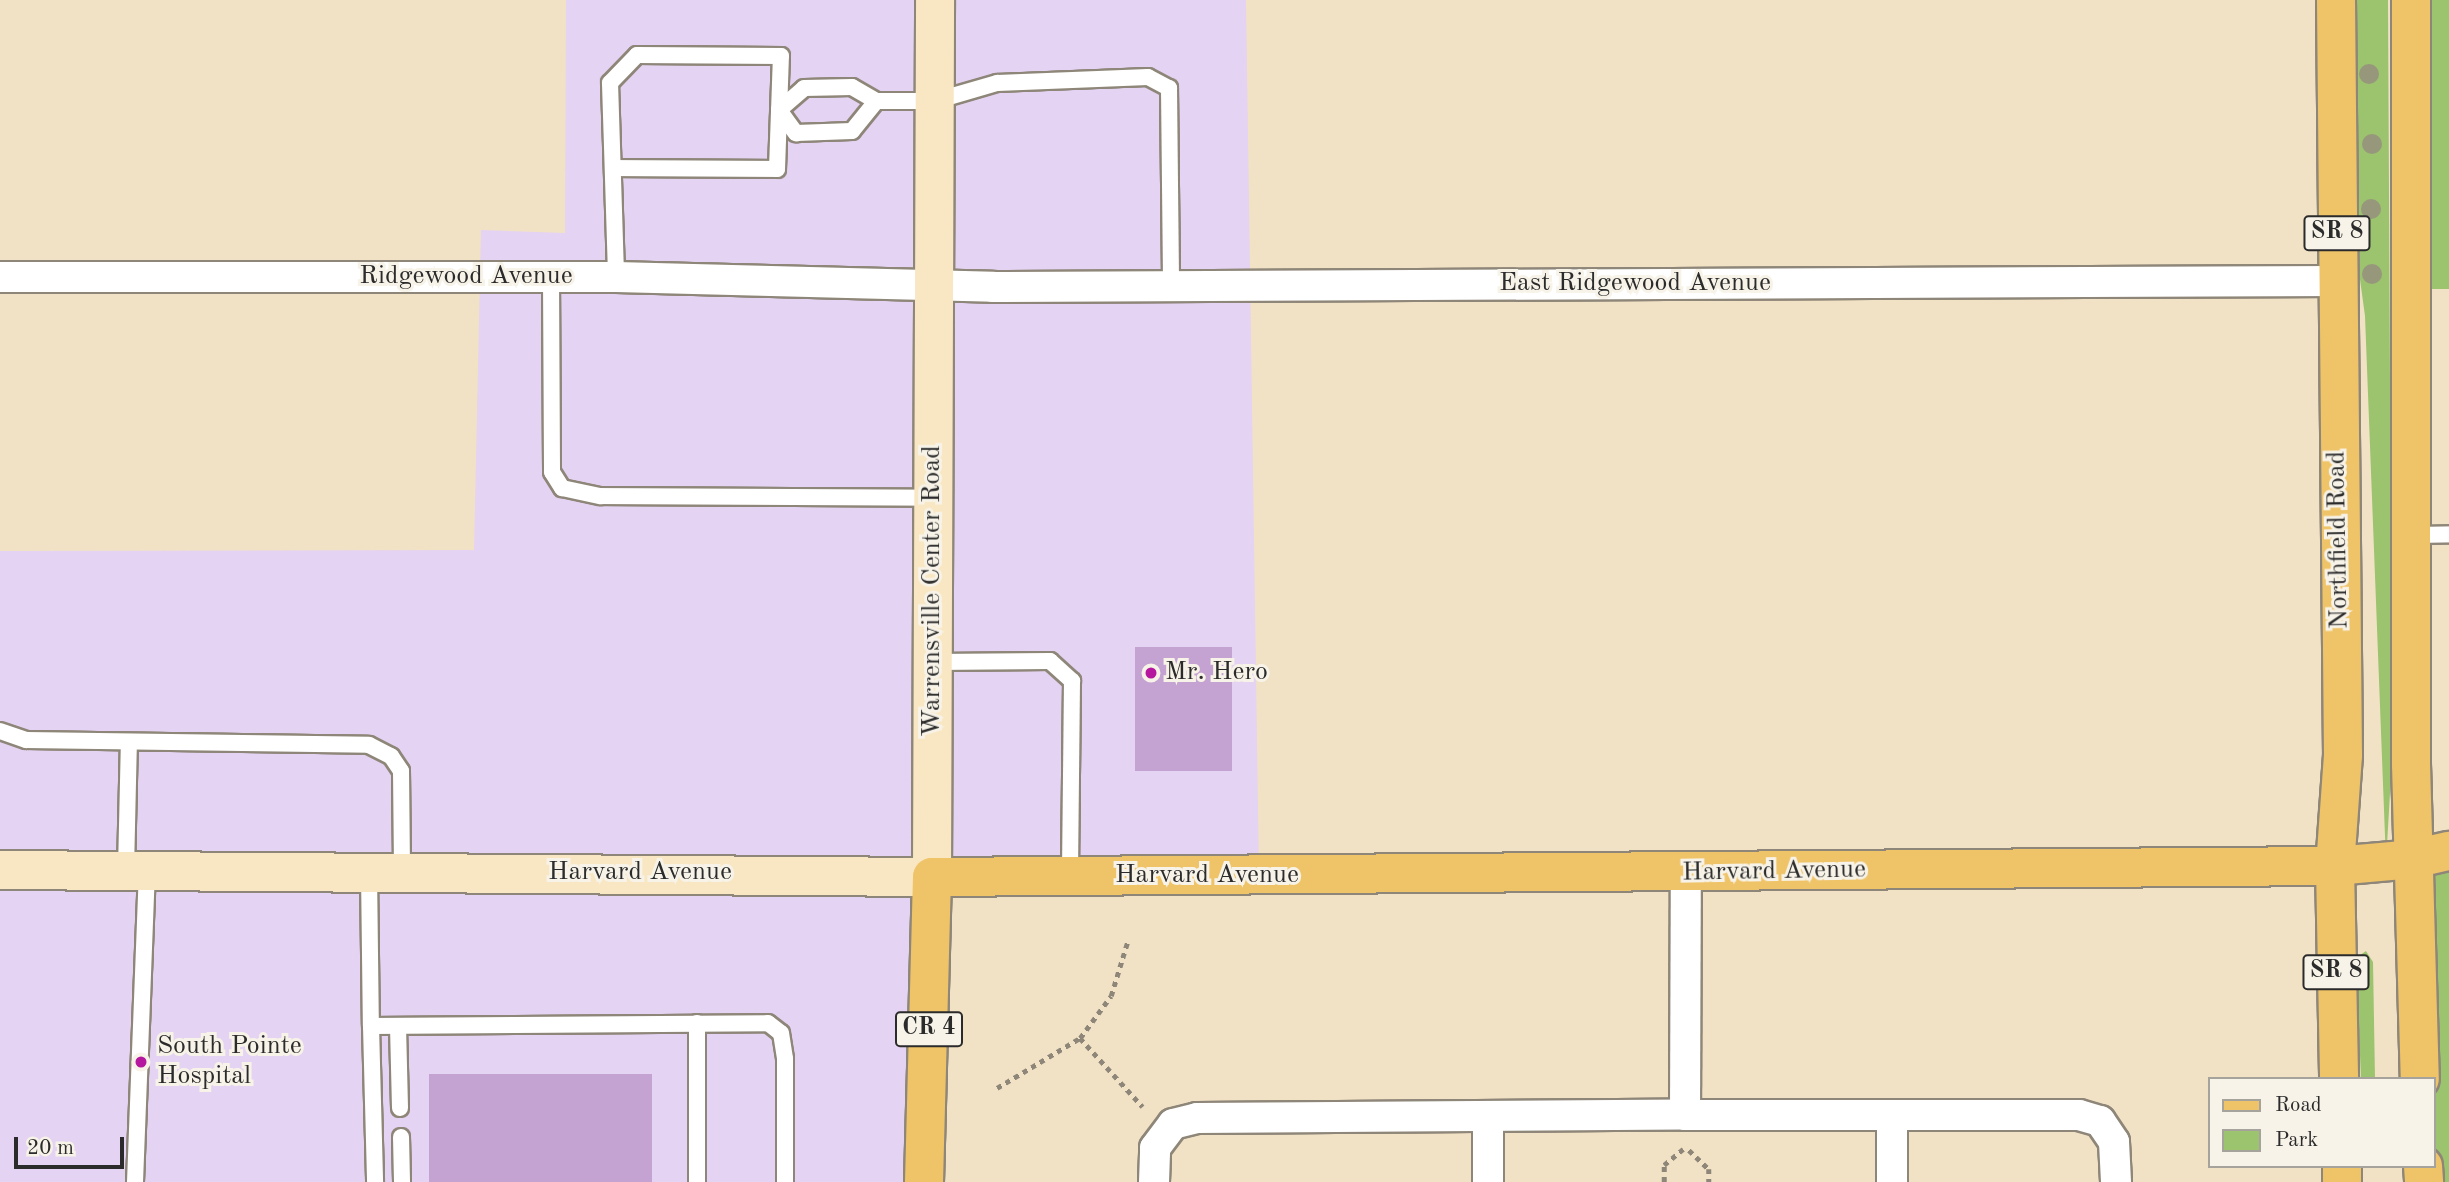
<!DOCTYPE html>
<html>
<head>
<meta charset="utf-8">
<style>
	body { margin:0 }
	#map { position:relative; width:2449px; height:1182px; overflow:hidden; background:#f1e2c6; font-family:"Old Standard TT",serif }
	div>[style] { position:absolute }
	[style*='--x'] { left:calc(var(--x)*1px); top:calc(var(--y)*1px); width:calc(var(--w)*1px); rotate:calc(var(--a)*1deg) }
	.built>* { inset:0; background:#e4d3f2 }
	.green>* { inset:0; background:#9cc36e; transform-origin:0 0 }
	.building>* { inset:0; background:#c4a2d2; transform-origin:0 0 }
	.path>* { height:4.5px; margin-top:-2.25px; transform-origin:0; background:repeating-linear-gradient(90deg,#8e8678 0 5px,transparent 0 10px) }
	.roads { filter:drop-shadow(2px 0 #8e8678) drop-shadow(-2px 0 #8e8678) drop-shadow(0 2px #8e8678) drop-shadow(0 -2px #8e8678) }
	.lane>* { height:16px; margin:-8px; padding:0 8px; transform-origin:8px; border-radius:8px; background:#fff }
	.street>* { height:30px; margin:-15px; padding:0 15px; transform-origin:15px; border-radius:15px; background:#fff }
	.secondary>* { height:38px; margin:-19px; padding:0 19px; transform-origin:19px; border-radius:19px; background:#f9e7c3 }
	.primary>* { height:38px; margin:-19px; padding:0 19px; transform-origin:19px; border-radius:19px; background:#efc469 }
	.trees>* { width:20px; height:20px; margin:-10px; border-radius:50%; background:#97977c }
	.dots>* { width:19px; height:19px; translate:-50% -50%; box-sizing:border-box; border:4px solid #f7f3e8; border-radius:50% }
	span { translate:-50% -50%; white-space:nowrap; text-align:center; line-height:1.15; -webkit-text-stroke:6px #f7f3e8; paint-order:stroke }
	.shield-label span { padding:2px 5px; background:#f7f3e8; border:2px solid; border-radius:5px; -webkit-text-stroke-width:0 }
	.shield-label { font-size:24px; color:#2b2b2b; font-weight:700 }
	.street-label { font-size:26px; color:#2b2b2b }
	.poi-label { font-size:26px; color:#2b2b2b }
	.left { translate:0 -50%; text-align:left }
	.legend { position:absolute; left:2208px; top:1077px; width:228px; height:91px; box-sizing:border-box; background:#f7f3e8; border:2px solid #a5a39c; margin:0; padding:9px 12px; list-style:none; font-size:21px; color:#2b2b2b }
	.legend li { display:flex; align-items:center; gap:14px; height:35px }
	.legend b { width:35px; border:2px solid #a5a39c }
	.scale { position:absolute; left:14px; top:1137px; width:110px; height:32px; box-sizing:border-box; border:4px solid #2b2b2b; border-top:0; padding-left:9px; font-size:21px; line-height:24px; white-space:nowrap; color:#2b2b2b; -webkit-text-stroke:5px #f7f3e8; paint-order:stroke }
</style>
</head>
<body>
<div id="map">
	<div class="built">
		<i style="clip-path:polygon(566px 0,1246px 0,1259px 875px,932px 877px,924px 1182px,0 1182px,0 551px,474px 550px,481px 230px,565px 233px)"></i>
	</div>
	<div class="green">
		<i style="clip-path:polygon(2356px 0,2388px 0,2392px 759px,2386px 862px,2365px 316px,2358px 265px)"></i>
		<i style="left:2411px;top:0;width:38px;height:289px"></i>
		<i style="clip-path:polygon(2449px 851px,2449px 1182px,2424px 1182px,2433px 1166px,2433px 1079px,2413px 859px)"></i>
		<i style="clip-path:polygon(2366px 951px,2373px 962px,2375px 1079px,2361px 1079px,2356px 958px)"></i>
	</div>
	<div class="building">
		<i style="left:1135px;top:647px;width:97px;height:124px"></i>
		<i style="left:429px;top:1074px;width:223px;height:108px"></i>
	</div>
	<div class="path">
		<i style="--x:1080;--y:1038;--w:93;--a:47.6"></i>
		<i style="--x:997;--y:1088;--w:97;--a:-31.1"></i>
		<i style="--x:1080;--y:1038;--w:52;--a:-53.6"></i>
		<i style="--x:1111;--y:996;--w:59;--a:-73.1"></i>
		<i style="--x:1689;--y:1150;--w:28;--a:44"></i>
		<i style="--x:1709;--y:1169;--w:13;--a:90"></i>
		<i style="--x:1664;--y:1182;--w:17;--a:-90"></i>
		<i style="--x:1664;--y:1165;--w:25;--a:-40"></i>
	</div>
	<div class="roads">
		<div class="lane">
			<i style="--x:779;--y:110;--w:33;--a:-41"></i>
			<i style="--x:804;--y:88;--w:48;--a:-1.2"></i>
			<i style="--x:852;--y:87;--w:28;--a:30"></i>
			<i style="--x:876;--y:101;--w:59;--a:0"></i>
			<i style="--x:935;--y:101;--w:65;--a:-16.2"></i>
			<i style="--x:997;--y:83;--w:151;--a:-2.3"></i>
			<i style="--x:1148;--y:77;--w:24;--a:28"></i>
			<i style="--x:1169;--y:88;--w:198;--a:89.4"></i>
			<i style="--x:779;--y:110;--w:29;--a:54"></i>
			<i style="--x:796;--y:133;--w:56;--a:-2"></i>
			<i style="--x:852;--y:131;--w:38;--a:-51"></i>
			<i style="--x:613;--y:168;--w:164;--a:0.3"></i>
			<i style="--x:777;--y:169;--w:113;--a:-88"></i>
			<i style="--x:781;--y:56;--w:144;--a:-179.6"></i>
			<i style="--x:637;--y:55;--w:39;--a:134"></i>
			<i style="--x:610;--y:83;--w:194;--a:88.2"></i>
			<i style="--x:551;--y:278;--w:194;--a:89.7"></i>
			<i style="--x:552;--y:472;--w:19;--a:58"></i>
			<i style="--x:562;--y:488;--w:40;--a:12"></i>
			<i style="--x:601;--y:496;--w:332;--a:0.3"></i>
			<i style="--x:2410;--y:535;--w:39;--a:-1"></i>
			<i style="--x:934;--y:662;--w:116;--a:-0.5"></i>
			<i style="--x:1050;--y:661;--w:30;--a:42"></i>
			<i style="--x:1072;--y:681;--w:195;--a:90.6"></i>
			<i style="--x:0;--y:731;--w:28;--a:19"></i>
			<i style="--x:26;--y:740;--w:343;--a:0.8"></i>
			<i style="--x:369;--y:745;--w:25;--a:27"></i>
			<i style="--x:391;--y:756;--w:18;--a:56"></i>
			<i style="--x:401;--y:771;--w:101;--a:89.4"></i>
			<i style="--x:126;--y:870;--w:128;--a:-88.7"></i>
			<i style="--x:369;--y:872;--w:154;--a:89.3"></i>
			<i style="--x:371;--y:1026;--w:397;--a:-0.4"></i>
			<i style="--x:768;--y:1023;--w:16;--a:38"></i>
			<i style="--x:781;--y:1033;--w:26;--a:81"></i>
			<i style="--x:785;--y:1059;--w:123;--a:90"></i>
			<i style="--x:371;--y:1026;--w:156;--a:88.5"></i>
			<i style="--x:398;--y:1026;--w:82;--a:88.6"></i>
			<i style="--x:401;--y:1137;--w:45;--a:88.7"></i>
			<i style="--x:135;--y:1182;--w:312;--a:-87.8"></i>
			<i style="--x:697;--y:1182;--w:159;--a:-90"></i>
		</div>
		<div class="street">
			<i style="--x:0;--y:277;--w:616;--a:0"></i>
			<i style="--x:616;--y:277;--w:377;--a:1.5"></i>
			<i style="--x:993;--y:287;--w:1345;--a:-0.26"></i>
			<i style="--x:1685;--y:1115;--w:242;--a:-89.8"></i>
			<i style="--x:1488;--y:1118;--w:64;--a:90"></i>
			<i style="--x:1154;--y:1182;--w:34;--a:-88"></i>
			<i style="--x:1155;--y:1148;--w:30;--a:-53"></i>
			<i style="--x:1173;--y:1124;--w:25;--a:-14"></i>
			<i style="--x:1197;--y:1118;--w:488;--a:-0.4"></i>
			<i style="--x:1685;--y:1115;--w:394;--a:0"></i>
			<i style="--x:2079;--y:1115;--w:22;--a:16"></i>
			<i style="--x:2100;--y:1121;--w:25;--a:56"></i>
			<i style="--x:2114;--y:1142;--w:40;--a:87.1"></i>
			<i style="--x:1892;--y:1182;--w:67;--a:-90"></i>
		</div>
		<div class="secondary">
			<i style="--x:0;--y:870;--w:932;--a:0.43"></i>
			<i style="--x:932;--y:877;--w:877;--a:-89.8"></i>
		</div>
		<div class="primary">
			<i style="--x:2336;--y:0;--w:755;--a:89.47"></i>
			<i style="--x:2343;--y:755;--w:111;--a:94.1"></i>
			<i style="--x:2335;--y:866;--w:213;--a:88.9"></i>
			<i style="--x:2411;--y:0;--w:764;--a:90"></i>
			<i style="--x:2411;--y:764;--w:315;--a:88.4"></i>
			<i style="--x:2342;--y:1166;--w:16;--a:90"></i>
			<i style="--x:2423;--y:1166;--w:16;--a:86"></i>
			<i style="--x:924;--y:1182;--w:305;--a:-88.5"></i>
			<i style="--x:932;--y:877;--w:1403;--a:-0.45"></i>
			<i style="--x:2335;--y:866;--w:78;--a:-5.1"></i>
			<i style="--x:2413;--y:859;--w:37;--a:-13"></i>
		</div>
	</div>
	<div class="trees">
		<i style="left:2369px;top:74px"></i>
		<i style="left:2372px;top:144px"></i>
		<i style="left:2371px;top:209px"></i>
		<i style="left:2372px;top:274px"></i>
	</div>
	<div class="dots">
		<i style="left:1151px;top:673px;background:#b5179e"></i>
		<i style="left:141px;top:1062px;background:#b5179e"></i>
	</div>
	<div class="shield-label">
		<span style="left:2337px;top:233px">SR 8</span>
		<span style="left:2336px;top:972px">SR 8</span>
		<span style="left:929px;top:1029px">CR 4</span>
	</div>
	<div class="street-label">
		<span style="left:466px;top:277px">Ridgewood Avenue</span>
		<span style="left:1635px;top:284px">East Ridgewood Avenue</span>
		<span style="left:2339px;top:540px;rotate:-91deg">Northfield Road</span>
		<span style="left:933px;top:591px;rotate:-90deg">Warrensville Center Road</span>
		<span style="left:1774px;top:872px;rotate:-1deg">Harvard Avenue</span>
		<span style="left:640px;top:873px">Harvard Avenue</span>
		<span style="left:1207px;top:876px">Harvard Avenue</span>
	</div>
	<div class="poi-label">
		<span class="left" style="left:1165px;top:673px">Mr. Hero</span>
		<span class="left" style="left:157px;top:1062px">South Pointe<br>Hospital</span>
	</div>
	<ul class="legend">
	<li><b style="height:9px;background:#efc469"></b>Road</li>
	<li><b style="height:19px;background:#9cc36e"></b>Park</li>
	</ul>
	<div class="scale">20 m</div>
</div>
</body>
</html>
